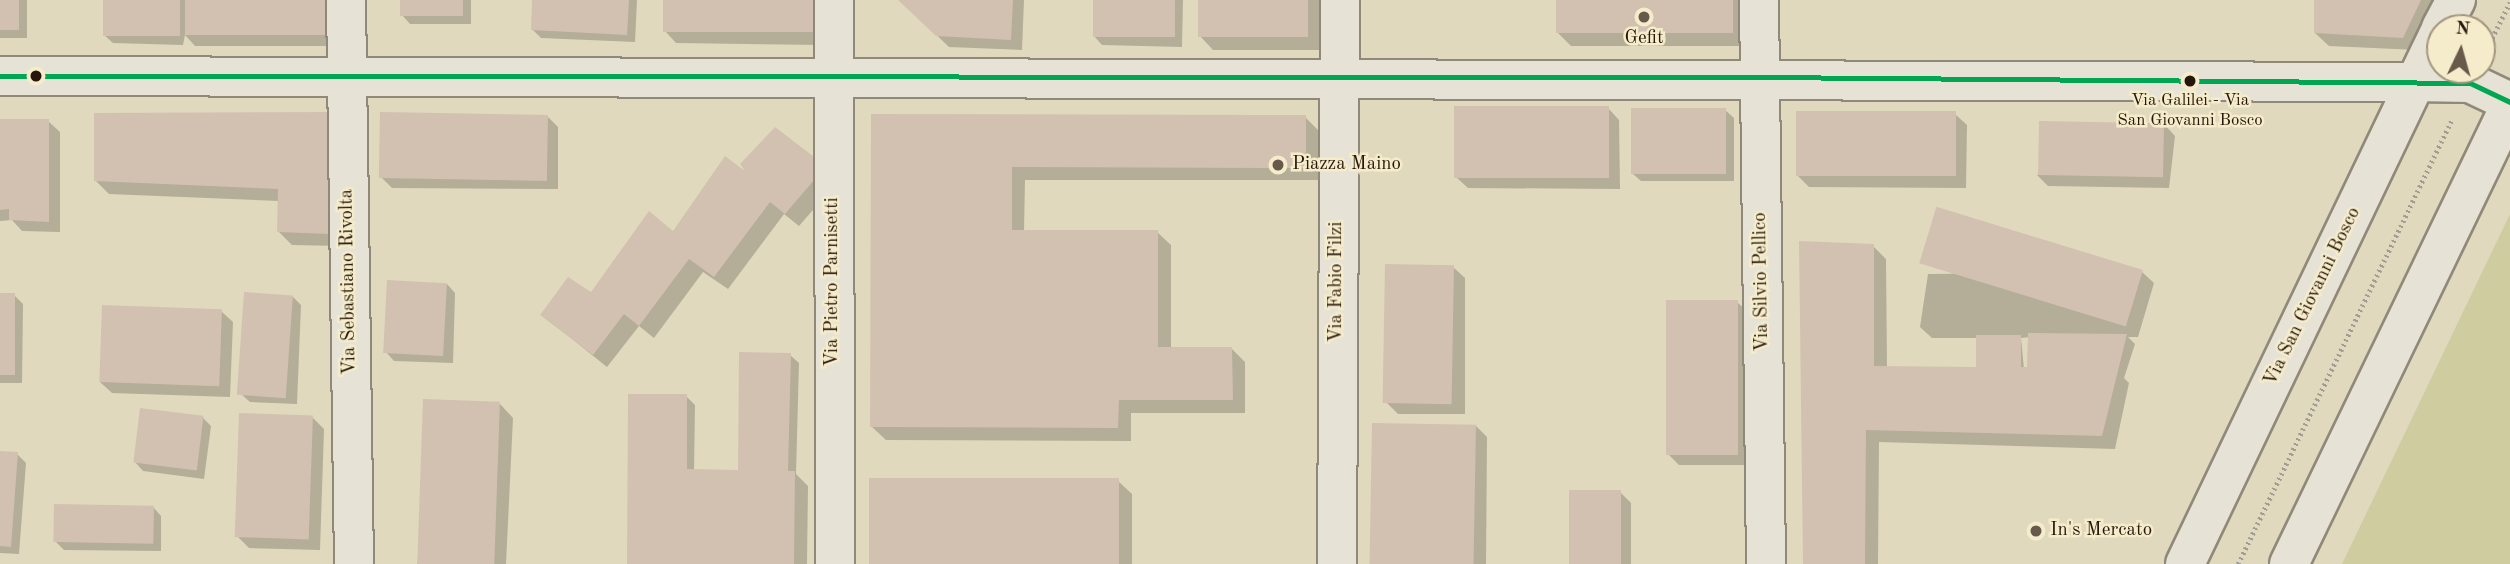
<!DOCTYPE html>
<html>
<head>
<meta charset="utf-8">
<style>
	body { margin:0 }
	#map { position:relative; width:2510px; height:564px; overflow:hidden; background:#e1d9be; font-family:"Old Standard TT",serif }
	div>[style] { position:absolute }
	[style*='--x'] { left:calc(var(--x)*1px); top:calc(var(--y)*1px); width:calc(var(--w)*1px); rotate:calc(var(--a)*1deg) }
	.green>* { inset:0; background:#cfcc9f }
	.shadow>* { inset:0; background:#0003; transform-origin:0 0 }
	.building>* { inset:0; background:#d2c1b0; transform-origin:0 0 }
	.path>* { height:4.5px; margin-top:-2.25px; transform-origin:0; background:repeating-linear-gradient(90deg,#a29d92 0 2px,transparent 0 5.5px) }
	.roads { filter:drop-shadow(2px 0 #908979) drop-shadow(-2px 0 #908979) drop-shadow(0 2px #908979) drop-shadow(0 -2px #908979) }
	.minor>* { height:38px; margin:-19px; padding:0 19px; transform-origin:19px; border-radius:19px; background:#e6e2d5 }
	.secondary>* { height:38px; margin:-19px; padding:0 19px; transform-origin:19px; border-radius:19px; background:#e6e2d5 }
	.bus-1>* { height:5px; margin:-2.5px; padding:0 2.5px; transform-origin:2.5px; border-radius:2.5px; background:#00a651 }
	.dots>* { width:19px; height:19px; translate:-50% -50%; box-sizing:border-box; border:4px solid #f5eccb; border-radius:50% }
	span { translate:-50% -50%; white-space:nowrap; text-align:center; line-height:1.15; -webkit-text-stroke:5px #f5eccb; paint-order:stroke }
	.bus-label { font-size:17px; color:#27160b }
	.poi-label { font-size:19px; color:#27160b }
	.left { translate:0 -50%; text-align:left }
	.street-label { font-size:19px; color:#27160b }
	.north { position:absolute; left:2426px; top:14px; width:70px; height:70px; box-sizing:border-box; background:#f5eccb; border:2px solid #a3967e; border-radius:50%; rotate:5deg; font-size:19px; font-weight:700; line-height:28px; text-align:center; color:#27160b }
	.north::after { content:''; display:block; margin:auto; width:24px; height:32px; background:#685a4a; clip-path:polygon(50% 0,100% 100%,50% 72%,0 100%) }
</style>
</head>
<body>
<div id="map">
	<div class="green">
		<i style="clip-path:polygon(2510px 214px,2510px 564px,2342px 564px)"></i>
	</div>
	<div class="shadow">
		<i style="left:0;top:0;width:27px;height:38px"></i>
		<i style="clip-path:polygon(105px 0,342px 0,344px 46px,195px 46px,185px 35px,183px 45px,113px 43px,104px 35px)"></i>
		<i style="clip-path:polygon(402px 0,471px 0,471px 24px,410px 24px,402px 15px)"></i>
		<i style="clip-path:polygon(534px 0,637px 0,635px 42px,541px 38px,532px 29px)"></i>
		<i style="clip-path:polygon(665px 0,825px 0,825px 45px,676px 43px,665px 31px)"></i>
		<i style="clip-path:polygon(900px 0,1024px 0,1022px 50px,949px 47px)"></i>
		<i style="clip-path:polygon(1095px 0,1183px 0,1182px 47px,1102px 45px,1094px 36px)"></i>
		<i style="clip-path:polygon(1200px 0,1321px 0,1321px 50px,1213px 50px,1200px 36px)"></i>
		<i style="clip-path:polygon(1558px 0,1746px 0,1745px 46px,1571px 46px,1558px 33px)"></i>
		<i style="clip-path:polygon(2315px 0,2441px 0,2417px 50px,2329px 46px,2315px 33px)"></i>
		<i style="clip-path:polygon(1608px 108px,1619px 120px,1620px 189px,1468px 188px,1456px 177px)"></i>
		<i style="clip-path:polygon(1725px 110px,1734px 118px,1734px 181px,1641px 181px,1632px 173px)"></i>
		<i style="clip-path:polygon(340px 114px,342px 246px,292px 245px,278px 231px,279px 201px,109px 194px,96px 181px)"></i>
		<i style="clip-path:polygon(1955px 114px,1967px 125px,1966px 188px,1809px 187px,1798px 176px)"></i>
		<i style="clip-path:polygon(547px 116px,558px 127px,558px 189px,392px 188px,381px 177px)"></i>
		<i style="clip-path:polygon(873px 116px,1305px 117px,1319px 131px,1318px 180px,1025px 180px,1024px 232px,1157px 232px,1171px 245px,1171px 348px,1232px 349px,1245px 362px,1245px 413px,1131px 413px,1131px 441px,886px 440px,872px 427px)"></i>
		<i style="clip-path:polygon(0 120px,48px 121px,60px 132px,60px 232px,22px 231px,12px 220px,0 221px)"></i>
		<i style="clip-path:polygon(2164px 124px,2175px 136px,2169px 188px,2048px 186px,2037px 175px)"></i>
		<i style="clip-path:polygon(825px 167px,839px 180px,799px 226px,784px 214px,728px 289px,703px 272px,654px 338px,639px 326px,607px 367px,542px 315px,592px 294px,751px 176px)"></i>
		<i style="clip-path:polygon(evenodd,1873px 246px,1886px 259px,1887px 368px,1980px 369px,1977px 338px,1932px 338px,1920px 327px,1928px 274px,2142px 272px,2154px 283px,2138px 337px,2128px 337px,2135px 344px,2124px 378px,2129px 383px,2115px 449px,1879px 442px,1878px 564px,1805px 564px,1873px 246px,2030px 337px,2032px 369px,2024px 369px,2021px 338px,2030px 337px)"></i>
		<i style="clip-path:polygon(1453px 267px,1465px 278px,1465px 414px,1398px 414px,1387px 403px)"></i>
		<i style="clip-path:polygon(447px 284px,455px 293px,453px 363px,394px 361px,386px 352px)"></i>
		<i style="clip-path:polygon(0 295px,14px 295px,23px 304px,22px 383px,0 383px)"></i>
		<i style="clip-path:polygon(292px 296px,301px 305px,297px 404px,250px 402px,241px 394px)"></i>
		<i style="clip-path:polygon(1737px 302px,1749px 313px,1749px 465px,1679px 465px,1668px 454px)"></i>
		<i style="clip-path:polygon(221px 311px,233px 322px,230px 397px,112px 393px,100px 382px)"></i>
		<i style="clip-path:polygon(790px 355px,799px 363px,796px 474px,808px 486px,807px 564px,628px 564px,686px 396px,695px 405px,694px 471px,742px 472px)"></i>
		<i style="clip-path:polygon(500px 404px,513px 418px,506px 564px,417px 564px)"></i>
		<i style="clip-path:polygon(312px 417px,324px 429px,320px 550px,249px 548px,237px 536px)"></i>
		<i style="clip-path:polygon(203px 418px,211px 426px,204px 479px,143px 471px,135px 462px)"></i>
		<i style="clip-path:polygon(1475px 425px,1487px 437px,1486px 564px,1373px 564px)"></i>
		<i style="clip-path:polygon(0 453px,17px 454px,26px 463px,19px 554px,0 553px)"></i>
		<i style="clip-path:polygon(1118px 481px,1132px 494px,1132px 564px,871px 564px)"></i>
		<i style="clip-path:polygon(1620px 492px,1631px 503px,1631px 564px,1571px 564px)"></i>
		<i style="clip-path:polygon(153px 507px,161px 516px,161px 551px,64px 550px,55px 541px)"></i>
	</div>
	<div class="building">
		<i style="left:0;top:0;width:19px;height:30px"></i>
		<i style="left:103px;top:0;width:77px;height:36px"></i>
		<i style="left:185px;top:0;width:147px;height:35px"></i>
		<i style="left:400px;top:0;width:63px;height:16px"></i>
		<i style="clip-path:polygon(532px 0,629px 0,627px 35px,531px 30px)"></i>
		<i style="left:663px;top:0;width:151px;height:32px"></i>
		<i style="clip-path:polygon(898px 0,1013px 0,1011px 40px,936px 36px)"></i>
		<i style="left:1093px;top:0;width:82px;height:37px"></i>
		<i style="left:1198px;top:0;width:110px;height:37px"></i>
		<i style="left:1556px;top:0;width:177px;height:33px"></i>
		<i style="clip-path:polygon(2314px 0,2421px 0,2403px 38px,2314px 33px)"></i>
		<i style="left:1454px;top:106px;width:155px;height:72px"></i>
		<i style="left:1631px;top:108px;width:95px;height:66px"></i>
		<i style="left:1796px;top:111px;width:160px;height:65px"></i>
		<i style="clip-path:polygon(341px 112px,341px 186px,329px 186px,329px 234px,277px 232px,278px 189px,94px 181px,94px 113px)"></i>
		<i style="left:380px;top:112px;width:168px;height:66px;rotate:1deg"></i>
		<i style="clip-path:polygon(871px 114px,1306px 115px,1306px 168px,1012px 167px,1012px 230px,1158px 230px,1158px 347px,1232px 347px,1233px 400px,1119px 400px,1118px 428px,870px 427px)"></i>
		<i style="clip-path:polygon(0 119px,49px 119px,49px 222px,9px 220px,9px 209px,0 210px)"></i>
		<i style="left:2039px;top:121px;width:125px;height:54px;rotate:1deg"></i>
		<i style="clip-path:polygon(775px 127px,826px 166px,785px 214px,770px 202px,714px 277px,689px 259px,639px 326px,624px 314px,593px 355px,540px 315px,568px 277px,591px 292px,649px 211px,673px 231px,725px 156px,745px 171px,740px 164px)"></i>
		<i style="clip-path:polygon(1799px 241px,1874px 244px,1874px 366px,1976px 367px,1976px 335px,2021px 335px,2021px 367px,2027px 367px,2028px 333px,2127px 334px,2102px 436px,1866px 430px,1865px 564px,1803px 564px)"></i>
		<i style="left:1385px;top:264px;width:69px;height:139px;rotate:1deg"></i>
		<i style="left:2143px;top:270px;width:59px;height:216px;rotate:107deg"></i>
		<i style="left:387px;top:280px;width:60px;height:73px;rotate:3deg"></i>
		<i style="left:244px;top:292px;width:49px;height:103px;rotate:4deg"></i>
		<i style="left:0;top:293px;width:15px;height:82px"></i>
		<i style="left:1666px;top:300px;width:72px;height:155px"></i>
		<i style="left:102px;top:305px;width:120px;height:77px;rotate:2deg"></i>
		<i style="clip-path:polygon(739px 352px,791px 353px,788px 471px,795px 471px,794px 564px,627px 564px,628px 394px,687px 394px,687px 469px,738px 470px)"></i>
		<i style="left:423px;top:399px;width:77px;height:165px;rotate:2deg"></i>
		<i style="left:140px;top:408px;width:64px;height:55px;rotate:7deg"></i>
		<i style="left:239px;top:413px;width:74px;height:124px;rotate:2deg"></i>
		<i style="left:1372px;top:423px;width:104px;height:141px;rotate:1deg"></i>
		<i style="clip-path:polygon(0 451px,18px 452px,11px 547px,0 546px)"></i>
		<i style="left:869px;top:478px;width:250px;height:86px"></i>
		<i style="left:1569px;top:490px;width:52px;height:74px"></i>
		<i style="left:54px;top:504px;width:100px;height:38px;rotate:1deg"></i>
	</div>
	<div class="path">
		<i style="--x:2487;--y:48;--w:51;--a:-63.4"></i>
		<i style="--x:2238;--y:564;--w:492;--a:-64.3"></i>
	</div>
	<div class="roads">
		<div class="minor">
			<i style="--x:346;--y:0;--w:564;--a:89.19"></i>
			<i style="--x:834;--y:0;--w:564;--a:89.9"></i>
			<i style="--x:1759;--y:0;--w:564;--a:89.29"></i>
			<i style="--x:0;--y:76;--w:2414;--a:0.14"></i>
			<i style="--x:1337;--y:564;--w:564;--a:-89.7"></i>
		</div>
		<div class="secondary">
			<i style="--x:2441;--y:28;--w:32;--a:-62"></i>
			<i style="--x:2414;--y:82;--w:56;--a:1"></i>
			<i style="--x:2470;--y:83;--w:44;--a:25.4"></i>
			<i style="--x:2185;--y:564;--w:591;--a:-64.43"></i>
			<i style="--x:2289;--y:564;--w:509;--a:-64.24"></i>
		</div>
	</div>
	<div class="bus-1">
		<i style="--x:0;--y:76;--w:1760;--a:0.03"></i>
		<i style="--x:1760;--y:77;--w:710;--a:0.48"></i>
		<i style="--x:2470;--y:83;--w:44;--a:25.4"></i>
	</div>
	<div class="dots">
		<i style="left:1644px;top:17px;background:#685a4a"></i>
		<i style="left:36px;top:76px;background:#27160b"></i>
		<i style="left:2190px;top:81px;background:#27160b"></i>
		<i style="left:1278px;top:165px;background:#685a4a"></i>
		<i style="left:2036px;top:531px;background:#685a4a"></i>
	</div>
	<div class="bus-label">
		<span style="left:2190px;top:111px">Via Galilei - Via<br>San Giovanni Bosco</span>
	</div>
	<div class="poi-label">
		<span style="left:1644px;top:39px">Gefit</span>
		<span class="left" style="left:1292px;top:165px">Piazza Maino</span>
		<span class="left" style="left:2050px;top:531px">In's Mercato</span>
	</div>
	<div class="street-label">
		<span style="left:349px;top:282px;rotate:-91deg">Via Sebastiano Rivolta</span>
		<span style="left:833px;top:282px;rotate:-90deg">Via Pietro Parnisetti</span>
		<span style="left:1337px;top:282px;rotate:-90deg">Via Fabio Filzi</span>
		<span style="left:1762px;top:282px;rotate:-91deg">Via Silvio Pellico</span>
		<span style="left:2313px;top:297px;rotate:-64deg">Via San Giovanni Bosco</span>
	</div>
	<div class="north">N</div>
</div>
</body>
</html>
